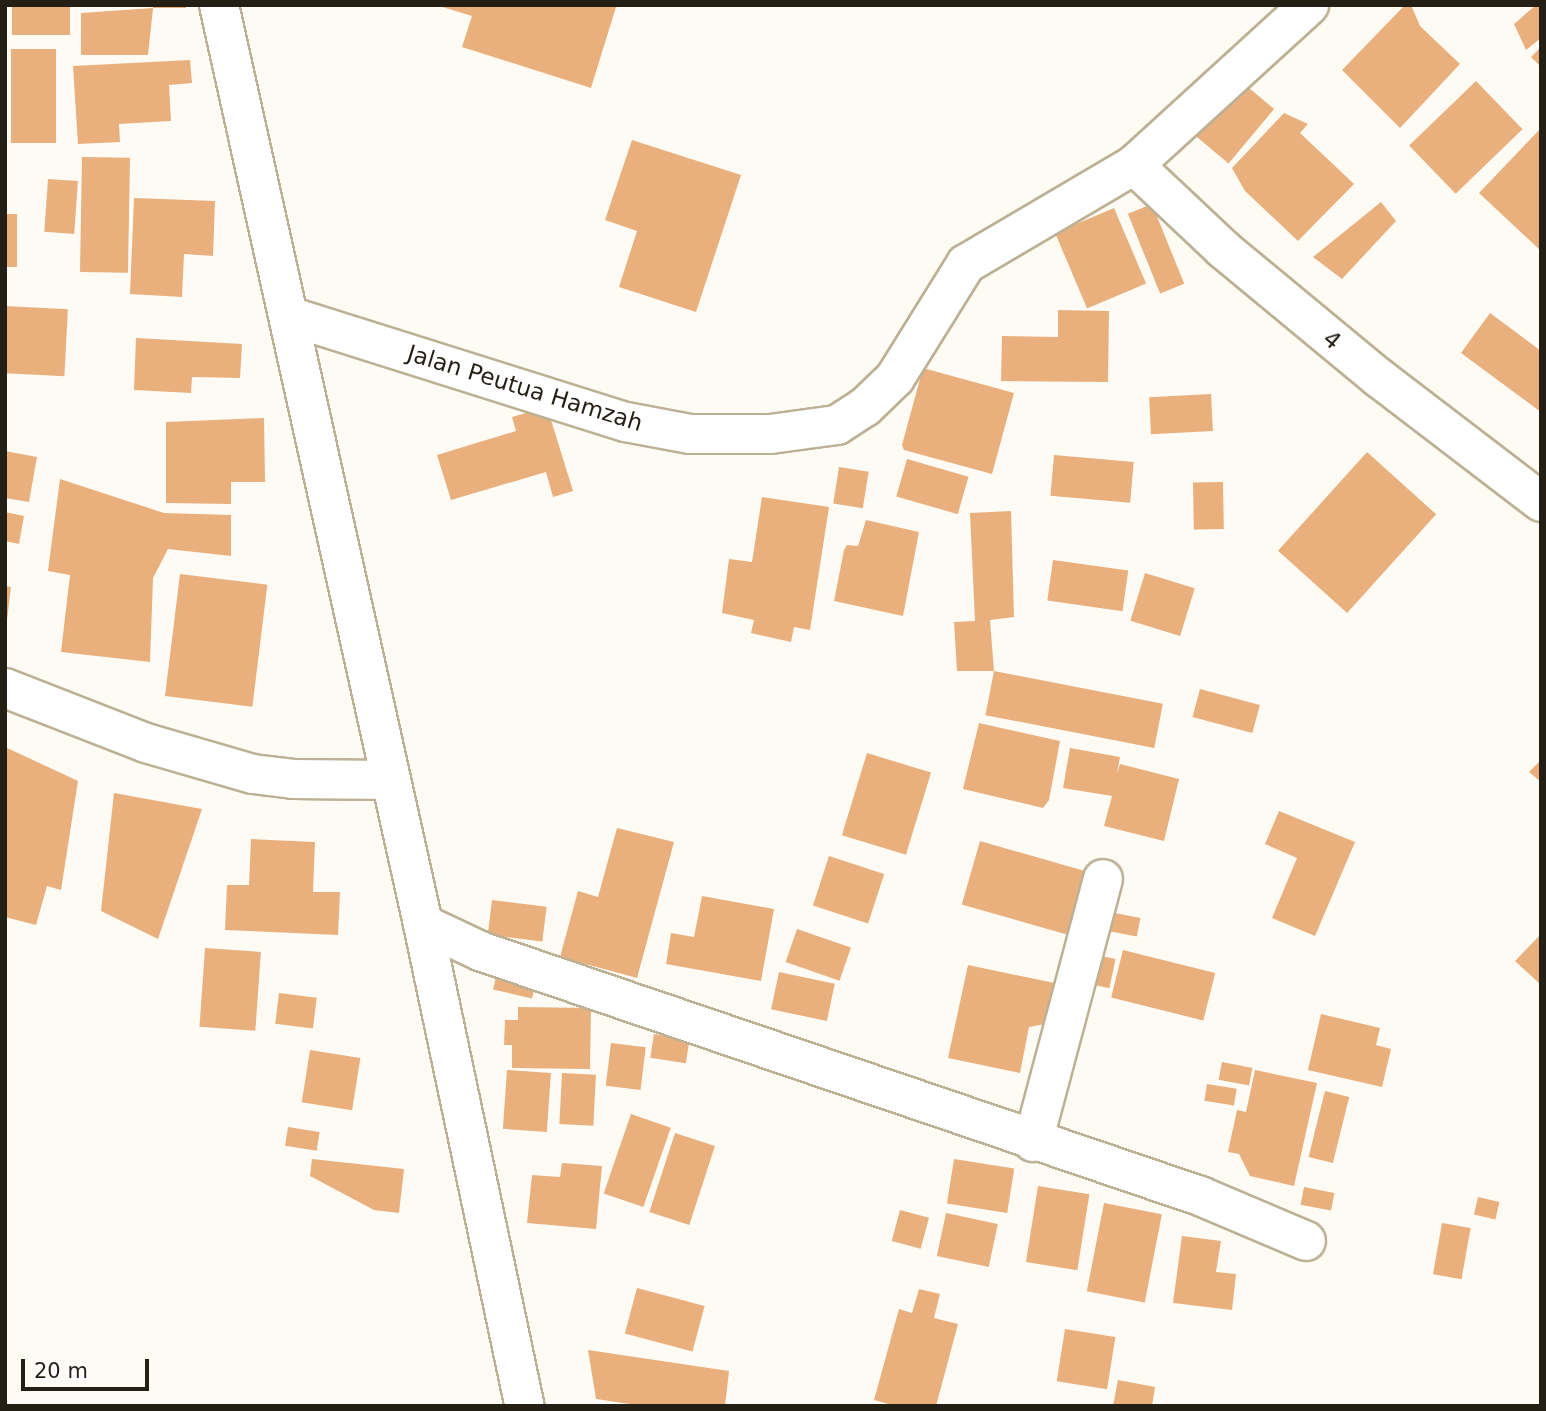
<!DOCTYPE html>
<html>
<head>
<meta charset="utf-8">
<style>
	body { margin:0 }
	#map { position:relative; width:1546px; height:1411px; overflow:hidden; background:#fefbf5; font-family:"DejaVu Sans",sans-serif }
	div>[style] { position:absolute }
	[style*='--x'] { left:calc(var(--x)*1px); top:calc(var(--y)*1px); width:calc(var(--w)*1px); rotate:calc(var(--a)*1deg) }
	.building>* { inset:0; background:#e9b07d; transform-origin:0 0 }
	.roads { filter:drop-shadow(2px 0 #bcb095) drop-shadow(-2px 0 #bcb095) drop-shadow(0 2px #bcb095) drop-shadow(0 -2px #bcb095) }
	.street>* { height:38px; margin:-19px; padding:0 19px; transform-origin:19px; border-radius:19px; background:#fff }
	.secondary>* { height:38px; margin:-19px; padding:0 19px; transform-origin:19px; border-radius:19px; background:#fff }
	span { translate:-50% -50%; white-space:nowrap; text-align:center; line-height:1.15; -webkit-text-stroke:5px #fff; paint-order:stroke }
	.street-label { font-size:23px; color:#241f15 }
	.frame { position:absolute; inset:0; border:7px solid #241f15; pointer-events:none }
	.scale { position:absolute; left:21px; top:1359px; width:128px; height:32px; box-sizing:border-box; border:4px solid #241f15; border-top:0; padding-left:9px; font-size:21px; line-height:24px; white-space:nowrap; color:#241f15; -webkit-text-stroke:5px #fff; paint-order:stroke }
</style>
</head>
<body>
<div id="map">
	<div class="building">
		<i style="left:12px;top:5px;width:58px;height:30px"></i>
		<i style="left:153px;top:5px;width:33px;height:3px"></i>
		<i style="clip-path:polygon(610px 5px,616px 7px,591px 88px,462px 47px,472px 16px,439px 6px)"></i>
		<i style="clip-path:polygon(1405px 5px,1411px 5px,1420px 26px,1460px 64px,1400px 128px,1342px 70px)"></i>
		<i style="clip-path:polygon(1536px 5px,1541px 5px,1541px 38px,1526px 50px,1514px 24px)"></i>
		<i style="clip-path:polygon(153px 8px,148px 55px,81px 55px,81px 13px)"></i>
		<i style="clip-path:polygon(1541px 47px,1541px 67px,1531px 57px)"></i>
		<i style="left:11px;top:49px;width:45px;height:94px"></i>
		<i style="clip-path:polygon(190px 60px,192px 83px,169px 85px,171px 121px,119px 124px,120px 142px,78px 144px,73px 66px)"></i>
		<i style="left:1476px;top:81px;width:67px;height:93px;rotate:46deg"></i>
		<i style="left:1242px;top:82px;width:42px;height:71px;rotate:40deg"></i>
		<i style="clip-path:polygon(1284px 113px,1308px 124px,1300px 133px,1354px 184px,1298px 241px,1245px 191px,1232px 168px)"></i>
		<i style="clip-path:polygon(1541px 128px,1541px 251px,1479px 193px)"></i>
		<i style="clip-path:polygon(632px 140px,741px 175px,696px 312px,619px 287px,637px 231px,605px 220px)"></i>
		<i style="left:82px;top:157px;width:48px;height:115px;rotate:1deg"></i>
		<i style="left:48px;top:179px;width:30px;height:53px;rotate:4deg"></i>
		<i style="clip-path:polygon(134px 198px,215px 201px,213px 256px,184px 254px,182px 297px,130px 294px)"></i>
		<i style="clip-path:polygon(1381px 202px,1396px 221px,1342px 279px,1313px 257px)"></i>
		<i style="left:1152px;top:204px;width:86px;height:26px;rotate:68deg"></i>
		<i style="left:1114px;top:208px;width:82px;height:64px;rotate:67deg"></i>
		<i style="left:5px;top:214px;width:12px;height:53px"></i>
		<i style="left:5px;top:306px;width:63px;height:67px;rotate:3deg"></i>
		<i style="clip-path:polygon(1058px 310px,1109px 311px,1108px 382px,1001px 381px,1002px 336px,1058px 337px)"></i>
		<i style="clip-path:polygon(1490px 313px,1541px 351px,1541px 412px,1461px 353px)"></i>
		<i style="clip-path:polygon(136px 338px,242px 344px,240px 378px,192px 377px,191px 393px,134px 390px)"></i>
		<i style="clip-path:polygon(923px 368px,1014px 393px,992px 474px,904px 450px,902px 445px)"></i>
		<i style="left:1211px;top:394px;width:37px;height:62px;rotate:87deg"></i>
		<i style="clip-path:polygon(547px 407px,573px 491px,553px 497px,546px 472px,451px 500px,437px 455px,516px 431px,512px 417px)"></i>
		<i style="clip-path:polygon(264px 418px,265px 482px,231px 482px,231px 504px,166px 503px,166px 422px)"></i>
		<i style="clip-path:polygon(5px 451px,37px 457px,29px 502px,5px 498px)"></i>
		<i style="left:1367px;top:452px;width:93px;height:133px;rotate:42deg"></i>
		<i style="left:1054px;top:455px;width:80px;height:41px;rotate:5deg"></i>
		<i style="left:907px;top:459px;width:64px;height:39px;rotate:16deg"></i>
		<i style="left:839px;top:467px;width:30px;height:37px;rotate:9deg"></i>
		<i style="clip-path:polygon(60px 479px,164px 513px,231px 515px,231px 556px,168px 549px,153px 578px,150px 662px,61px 652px,70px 575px,48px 571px)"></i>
		<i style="left:1223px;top:482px;width:47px;height:30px;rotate:89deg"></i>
		<i style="clip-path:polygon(762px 497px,829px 507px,810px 630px,794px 627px,791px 642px,751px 633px,754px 620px,722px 613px,729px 559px,752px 562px)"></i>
		<i style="clip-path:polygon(1011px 511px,1014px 617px,990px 620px,994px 671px,957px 671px,954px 622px,975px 621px,970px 513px)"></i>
		<i style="clip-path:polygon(5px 512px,24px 516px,19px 544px,5px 541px)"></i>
		<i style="clip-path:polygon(866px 520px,919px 532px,903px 616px,834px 601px,844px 550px,847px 545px,858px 546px)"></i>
		<i style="left:1053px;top:560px;width:76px;height:41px;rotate:8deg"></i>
		<i style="left:1145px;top:573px;width:52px;height:50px;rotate:17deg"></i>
		<i style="left:180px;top:574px;width:88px;height:123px;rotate:7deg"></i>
		<i style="clip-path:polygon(5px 586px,11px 587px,7px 620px,5px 620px)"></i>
		<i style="left:994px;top:671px;width:172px;height:45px;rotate:11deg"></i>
		<i style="left:1200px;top:689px;width:62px;height:29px;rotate:15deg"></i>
		<i style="clip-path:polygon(979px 723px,1060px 741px,1049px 800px,1043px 808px,963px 789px)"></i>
		<i style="clip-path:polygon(5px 747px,78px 781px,61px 890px,47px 886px,36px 925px,5px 917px)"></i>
		<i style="clip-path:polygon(1070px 748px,1120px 757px,1117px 774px,1120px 764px,1179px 779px,1164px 841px,1104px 826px,1112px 796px,1063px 788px)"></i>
		<i style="left:867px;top:753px;width:67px;height:86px;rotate:17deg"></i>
		<i style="clip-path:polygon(1541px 760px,1541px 782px,1529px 772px)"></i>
		<i style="clip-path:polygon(114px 793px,202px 809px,158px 939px,101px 911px)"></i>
		<i style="clip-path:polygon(1279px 811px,1355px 842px,1315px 936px,1272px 918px,1297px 858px,1265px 844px)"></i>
		<i style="clip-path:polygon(617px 828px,674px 842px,637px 978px,560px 957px,578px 891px,598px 897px)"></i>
		<i style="clip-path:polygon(251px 839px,315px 842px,313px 892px,340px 892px,338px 935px,225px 930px,227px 885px,249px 885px)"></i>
		<i style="left:980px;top:841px;width:120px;height:66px;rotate:16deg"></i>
		<i style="left:829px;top:856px;width:58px;height:52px;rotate:18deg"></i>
		<i style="clip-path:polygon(702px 896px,774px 909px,761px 981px,666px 964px,671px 933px,694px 937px)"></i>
		<i style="left:492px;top:900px;width:55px;height:35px;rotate:7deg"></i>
		<i style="left:1110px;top:912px;width:31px;height:19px;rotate:11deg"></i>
		<i style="left:797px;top:929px;width:57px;height:35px;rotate:19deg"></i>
		<i style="clip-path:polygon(1541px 934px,1541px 985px,1515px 961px)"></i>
		<i style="left:205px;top:948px;width:56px;height:79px;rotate:4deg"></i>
		<i style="left:1123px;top:950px;width:95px;height:49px;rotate:14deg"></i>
		<i style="left:1097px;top:955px;width:19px;height:30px;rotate:12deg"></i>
		<i style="clip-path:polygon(968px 965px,1064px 985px,1056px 1022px,1029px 1027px,1020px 1073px,948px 1058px)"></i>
		<i style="left:498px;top:968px;width:40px;height:22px;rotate:13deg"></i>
		<i style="left:779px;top:972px;width:57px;height:38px;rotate:12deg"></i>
		<i style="left:279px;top:993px;width:38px;height:31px;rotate:7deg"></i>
		<i style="clip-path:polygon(518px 1007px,591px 1008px,590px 1069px,512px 1068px,512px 1045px,504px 1045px,505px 1020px,518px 1020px)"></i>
		<i style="clip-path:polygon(1321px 1014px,1380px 1028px,1376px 1045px,1391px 1049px,1382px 1087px,1308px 1070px)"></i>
		<i style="left:654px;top:1034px;width:36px;height:24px;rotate:9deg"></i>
		<i style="left:611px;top:1043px;width:35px;height:43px;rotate:7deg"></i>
		<i style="left:310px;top:1050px;width:51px;height:53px;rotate:9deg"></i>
		<i style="left:1222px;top:1062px;width:31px;height:18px;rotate:11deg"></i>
		<i style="left:507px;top:1070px;width:44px;height:59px;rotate:4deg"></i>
		<i style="clip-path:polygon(1255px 1070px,1317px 1083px,1294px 1186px,1250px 1176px,1239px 1154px,1228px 1152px,1237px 1110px,1246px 1112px)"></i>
		<i style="left:562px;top:1073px;width:34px;height:51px;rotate:3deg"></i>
		<i style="left:1207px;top:1084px;width:30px;height:17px;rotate:9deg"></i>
		<i style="left:1325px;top:1091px;width:25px;height:68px;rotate:14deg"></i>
		<i style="left:631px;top:1114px;width:42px;height:84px;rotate:19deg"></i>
		<i style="left:288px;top:1127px;width:32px;height:19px;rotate:9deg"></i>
		<i style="left:675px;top:1133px;width:42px;height:83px;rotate:18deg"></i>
		<i style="clip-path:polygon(312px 1159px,404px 1169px,399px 1213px,374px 1210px,310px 1176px)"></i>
		<i style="left:954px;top:1159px;width:61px;height:45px;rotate:9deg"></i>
		<i style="clip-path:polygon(562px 1163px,602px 1166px,596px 1229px,527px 1223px,532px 1175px,560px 1177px)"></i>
		<i style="left:1038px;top:1186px;width:52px;height:77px;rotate:9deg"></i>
		<i style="left:1304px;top:1187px;width:31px;height:18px;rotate:11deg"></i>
		<i style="left:1478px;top:1197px;width:22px;height:18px;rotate:13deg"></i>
		<i style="left:1104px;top:1203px;width:59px;height:90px;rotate:11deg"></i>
		<i style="left:900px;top:1210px;width:30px;height:32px;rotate:15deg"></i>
		<i style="left:946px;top:1213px;width:53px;height:44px;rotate:12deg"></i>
		<i style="left:1442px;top:1223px;width:29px;height:52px;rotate:10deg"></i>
		<i style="clip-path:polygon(1182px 1236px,1221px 1241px,1216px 1272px,1236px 1274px,1232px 1310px,1173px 1303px)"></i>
		<i style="left:637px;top:1288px;width:70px;height:47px;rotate:15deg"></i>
		<i style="clip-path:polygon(919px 1289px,940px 1294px,934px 1318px,958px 1324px,936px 1406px,896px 1406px,874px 1400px,899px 1309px,912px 1313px)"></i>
		<i style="left:1065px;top:1329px;width:51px;height:53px;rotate:9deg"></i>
		<i style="clip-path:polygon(588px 1350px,729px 1371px,725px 1406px,643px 1406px,596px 1399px)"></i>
		<i style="clip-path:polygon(1118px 1380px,1155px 1387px,1152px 1406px,1113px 1406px)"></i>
	</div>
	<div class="roads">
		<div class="street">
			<i style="--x:1134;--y:165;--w:122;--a:43.3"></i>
			<i style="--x:1223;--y:249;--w:202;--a:39.6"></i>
			<i style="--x:1379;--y:378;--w:204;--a:37.4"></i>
			<i style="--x:289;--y:316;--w:353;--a:17.5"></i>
			<i style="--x:626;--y:422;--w:65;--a:10.6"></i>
			<i style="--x:690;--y:434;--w:80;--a:0"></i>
			<i style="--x:770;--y:434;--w:68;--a:-7.7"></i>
			<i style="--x:837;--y:425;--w:33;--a:-33"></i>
			<i style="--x:865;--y:407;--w:42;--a:-44"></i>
			<i style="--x:895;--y:378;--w:134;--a:-58.1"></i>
			<i style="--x:966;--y:264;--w:195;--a:-30.5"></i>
			<i style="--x:1134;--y:165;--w:237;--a:-42.4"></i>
			<i style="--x:5;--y:688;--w:151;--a:21.3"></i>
			<i style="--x:146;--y:743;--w:111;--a:16.2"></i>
			<i style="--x:253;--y:774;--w:40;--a:7.1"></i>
			<i style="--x:293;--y:779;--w:98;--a:0.6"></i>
			<i style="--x:423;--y:924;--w:63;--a:25.3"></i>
			<i style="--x:480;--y:951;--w:761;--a:18.79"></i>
			<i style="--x:1200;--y:1196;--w:115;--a:23"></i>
			<i style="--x:1033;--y:1142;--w:272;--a:-75.1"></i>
		</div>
		<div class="secondary">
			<i style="--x:219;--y:5;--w:941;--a:77.48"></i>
			<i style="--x:423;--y:924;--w:493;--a:78.1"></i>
		</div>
	</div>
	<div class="street-label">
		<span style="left:1332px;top:340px;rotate:40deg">4</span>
		<span style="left:525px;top:388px;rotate:17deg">Jalan Peutua Hamzah</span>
	</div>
	<div class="frame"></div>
	<div class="scale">20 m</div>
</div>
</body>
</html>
